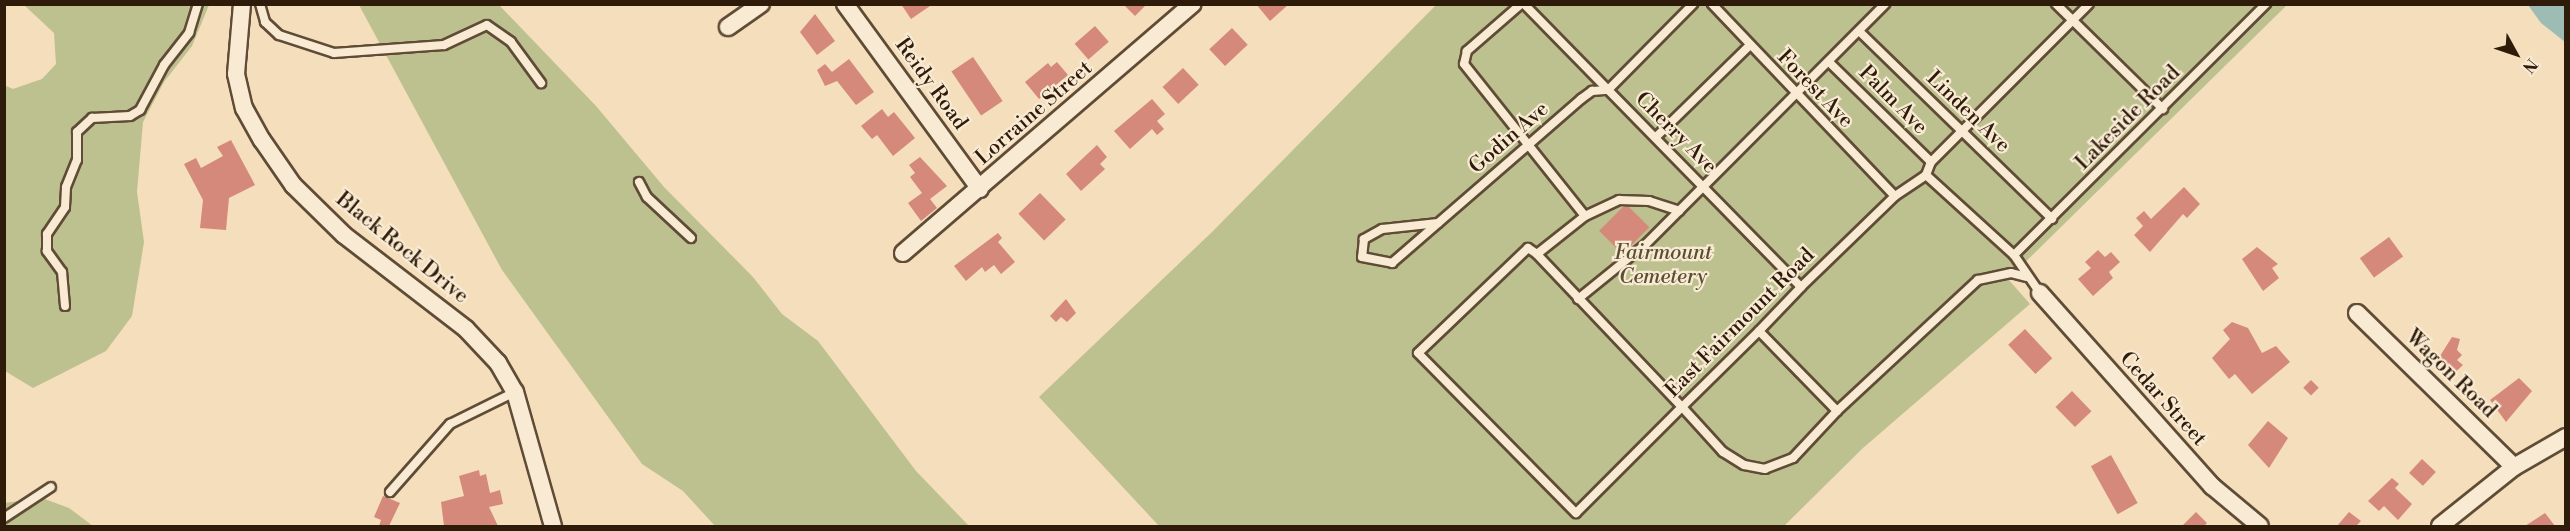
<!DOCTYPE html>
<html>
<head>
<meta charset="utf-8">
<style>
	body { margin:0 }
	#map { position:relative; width:2570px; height:531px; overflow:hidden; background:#f5debb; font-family:"Libre Bodoni",serif }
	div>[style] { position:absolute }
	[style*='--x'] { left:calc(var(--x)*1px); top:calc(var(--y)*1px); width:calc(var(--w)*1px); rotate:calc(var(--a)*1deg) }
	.green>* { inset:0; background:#bdc18f }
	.water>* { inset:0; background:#9cbcb4 }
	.building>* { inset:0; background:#d5897b; transform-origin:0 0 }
	.roads { filter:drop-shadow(2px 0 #604c36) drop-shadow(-2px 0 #604c36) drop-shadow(0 2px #604c36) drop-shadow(0 -2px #604c36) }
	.lane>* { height:8px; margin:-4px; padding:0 4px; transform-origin:4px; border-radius:4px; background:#f8ead3 }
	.street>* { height:16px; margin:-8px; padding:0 8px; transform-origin:8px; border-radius:8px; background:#f8ead3 }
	span { translate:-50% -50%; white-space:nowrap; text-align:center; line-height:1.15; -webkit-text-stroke:4.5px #f8ead3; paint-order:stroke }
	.street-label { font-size:21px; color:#2e1b0a }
	.park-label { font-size:21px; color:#594d32; font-style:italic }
	.frame { position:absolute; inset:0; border:6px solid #2e1b0a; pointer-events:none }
	.north { position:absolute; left:2486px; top:24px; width:60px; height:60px; -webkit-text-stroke:4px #f8ead3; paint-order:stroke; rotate:130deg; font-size:16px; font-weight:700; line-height:24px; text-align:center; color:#2e1b0a }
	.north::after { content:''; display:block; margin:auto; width:21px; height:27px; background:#2e1b0a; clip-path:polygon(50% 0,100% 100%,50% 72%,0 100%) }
</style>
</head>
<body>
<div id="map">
	<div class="green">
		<i style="clip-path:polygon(24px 5px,209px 5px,192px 46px,164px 82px,143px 122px,137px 192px,144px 242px,132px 316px,106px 351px,33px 388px,5px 371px,4px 85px,13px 89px,42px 79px,56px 64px,54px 33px)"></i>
		<i style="clip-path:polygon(359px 5px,499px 5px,596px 106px,664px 187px,753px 277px,782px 314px,818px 341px,916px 471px,969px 526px,715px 526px,683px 491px,642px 464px,502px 270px)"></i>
		<i style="clip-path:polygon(1436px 5px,2287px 5px,2008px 279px,2030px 304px,1863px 448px,1784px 526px,1159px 526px,1039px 397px,1212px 232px)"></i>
		<i style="clip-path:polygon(42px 498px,69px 508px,93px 526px,5px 526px,4px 503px)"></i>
	</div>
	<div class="water">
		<i style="clip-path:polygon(2528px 5px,2565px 5px,2565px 42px,2541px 23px)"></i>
	</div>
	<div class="building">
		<i style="clip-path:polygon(901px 4px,929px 4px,930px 6px,911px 19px)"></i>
		<i style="clip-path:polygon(1123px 4px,1147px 4px,1135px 16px)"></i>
		<i style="clip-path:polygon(1256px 4px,1289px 4px,1270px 21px)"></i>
		<i style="clip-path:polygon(815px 14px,835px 41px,817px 55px,800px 32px)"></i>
		<i style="left:1095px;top:26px;width:21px;height:27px;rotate:49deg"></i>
		<i style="left:1232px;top:28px;width:23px;height:31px;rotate:47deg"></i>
		<i style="left:973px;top:57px;width:53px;height:26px;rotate:56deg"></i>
		<i style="clip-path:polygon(849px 59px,874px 92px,856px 105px,837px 81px,825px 86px,817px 70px,825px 64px,832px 72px)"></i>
		<i style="clip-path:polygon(1057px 62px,1068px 75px,1039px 99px,1025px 82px,1048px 63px,1051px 67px)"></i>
		<i style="left:1183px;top:68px;width:23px;height:28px;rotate:47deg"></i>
		<i style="clip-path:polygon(1152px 99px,1165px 114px,1157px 121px,1164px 129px,1157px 135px,1152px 129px,1130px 149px,1114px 131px)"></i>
		<i style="clip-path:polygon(882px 109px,888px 117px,894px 112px,915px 138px,893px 156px,877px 135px,872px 139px,861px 126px)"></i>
		<i style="clip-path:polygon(231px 140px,255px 185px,229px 198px,226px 230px,200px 228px,203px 200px,184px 164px,196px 158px,201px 168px,223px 156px,217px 147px)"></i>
		<i style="clip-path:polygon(1097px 145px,1107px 157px,1100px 164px,1105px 169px,1081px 191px,1066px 174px)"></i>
		<i style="clip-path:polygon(920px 157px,947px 186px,930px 199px,937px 208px,921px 221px,908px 203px,922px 193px,910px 177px,915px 173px,909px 165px)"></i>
		<i style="clip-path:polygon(2184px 187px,2200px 204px,2187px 218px,2183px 214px,2150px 252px,2134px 235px,2143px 226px,2136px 218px,2144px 211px,2151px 219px)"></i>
		<i style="left:1040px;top:193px;width:37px;height:30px;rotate:46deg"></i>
		<i style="left:1626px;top:204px;width:33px;height:38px;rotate:45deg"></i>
		<i style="clip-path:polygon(998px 233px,1002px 238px,998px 242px,1015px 262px,1001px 274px,994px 265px,985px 272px,982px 267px,966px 281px,954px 266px)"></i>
		<i style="left:2389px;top:237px;width:24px;height:36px;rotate:54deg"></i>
		<i style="clip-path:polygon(2257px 247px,2278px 264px,2272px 268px,2279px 278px,2263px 291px,2242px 259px)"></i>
		<i style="clip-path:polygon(2098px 250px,2105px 257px,2111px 252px,2120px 262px,2109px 272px,2113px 278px,2093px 296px,2078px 279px,2091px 268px,2085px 262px)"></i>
		<i style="clip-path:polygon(1066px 299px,1076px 313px,1067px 322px,1061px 317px,1056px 322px,1050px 316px)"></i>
		<i style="clip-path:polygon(2232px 322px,2248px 328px,2262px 353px,2276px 346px,2290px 362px,2252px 394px,2235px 374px,2229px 379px,2212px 358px,2230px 339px,2223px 330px)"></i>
		<i style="left:2025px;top:329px;width:40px;height:23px;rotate:47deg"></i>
		<i style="clip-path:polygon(2452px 337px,2460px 339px,2457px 350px,2462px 355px,2457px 360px,2463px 365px,2448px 379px,2435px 364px)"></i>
		<i style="clip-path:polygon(2519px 378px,2532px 391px,2506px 422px,2490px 400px)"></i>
		<i style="left:2311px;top:380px;width:11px;height:11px;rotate:45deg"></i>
		<i style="left:2072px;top:391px;width:28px;height:23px;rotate:46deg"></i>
		<i style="clip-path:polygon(2268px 421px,2288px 438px,2269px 468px,2248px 445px)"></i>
		<i style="left:2111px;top:455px;width:55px;height:23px;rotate:61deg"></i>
		<i style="left:2422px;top:459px;width:19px;height:19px;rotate:43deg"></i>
		<i style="clip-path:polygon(479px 470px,480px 476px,486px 474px,490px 493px,500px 490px,503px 504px,489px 507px,498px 526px,444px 526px,441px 502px,464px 496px,459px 476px)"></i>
		<i style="clip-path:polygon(2392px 478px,2399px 484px,2395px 488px,2412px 504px,2398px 520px,2384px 506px,2379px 511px,2368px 501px)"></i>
		<i style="clip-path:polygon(383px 496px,400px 503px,389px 526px,379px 526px,381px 520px,374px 517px)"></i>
		<i style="clip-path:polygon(2196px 512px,2207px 523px,2204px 526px,2182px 526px)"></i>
		<i style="clip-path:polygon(2349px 512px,2361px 521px,2356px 526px,2337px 526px)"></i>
		<i style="clip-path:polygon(2545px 513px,2555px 526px,2525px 526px)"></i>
	</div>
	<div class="roads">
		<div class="lane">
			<i style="--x:260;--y:4;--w:19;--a:74"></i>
			<i style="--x:265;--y:22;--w:19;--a:43"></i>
			<i style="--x:279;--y:35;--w:58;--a:18.1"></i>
			<i style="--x:334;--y:53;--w:110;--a:-4.2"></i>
			<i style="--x:444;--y:45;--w:47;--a:-24.9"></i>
			<i style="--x:487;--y:25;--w:29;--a:35"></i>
			<i style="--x:511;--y:42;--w:51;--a:53.8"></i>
			<i style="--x:1521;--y:4;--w:72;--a:139"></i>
			<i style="--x:1467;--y:51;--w:13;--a:103"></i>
			<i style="--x:1464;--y:64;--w:194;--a:51.5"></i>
			<i style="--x:1524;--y:4;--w:396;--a:45.6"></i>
			<i style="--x:1712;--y:4;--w:265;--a:46.4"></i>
			<i style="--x:2056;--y:4;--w:150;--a:44.5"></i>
			<i style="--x:1860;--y:32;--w:268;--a:44.2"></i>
			<i style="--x:1830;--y:63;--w:141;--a:44.4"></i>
			<i style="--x:1608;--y:90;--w:121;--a:-45.3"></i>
			<i style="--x:1656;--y:137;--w:130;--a:-44.4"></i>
			<i style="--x:1926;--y:175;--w:119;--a:42.3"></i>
			<i style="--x:2014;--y:255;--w:46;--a:55.6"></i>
			<i style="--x:639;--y:182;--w:17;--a:62"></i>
			<i style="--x:647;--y:197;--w:60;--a:43"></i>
			<i style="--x:1438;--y:223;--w:56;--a:173.9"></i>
			<i style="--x:1382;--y:229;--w:21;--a:151"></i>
			<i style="--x:1364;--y:239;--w:18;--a:96"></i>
			<i style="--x:1362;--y:257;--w:31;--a:11"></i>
			<i style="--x:1392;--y:263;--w:179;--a:-40.9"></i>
			<i style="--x:1527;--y:146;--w:72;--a:-41"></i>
			<i style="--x:1581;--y:99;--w:14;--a:-36"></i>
			<i style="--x:1592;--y:91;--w:16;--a:-4"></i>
			<i style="--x:1537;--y:254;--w:61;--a:-38.4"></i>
			<i style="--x:1585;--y:216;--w:38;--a:-25"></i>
			<i style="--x:1619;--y:200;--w:30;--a:2"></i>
			<i style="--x:1649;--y:201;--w:32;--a:18"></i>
			<i style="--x:2014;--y:255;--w:356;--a:-44.9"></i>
			<i style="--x:2027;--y:277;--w:16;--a:-166"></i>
			<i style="--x:2011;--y:273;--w:34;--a:168"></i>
			<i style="--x:1978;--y:280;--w:192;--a:137.1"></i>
			<i style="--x:1837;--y:411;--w:64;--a:133.1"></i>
			<i style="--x:1793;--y:458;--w:30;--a:159"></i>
			<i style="--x:1765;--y:469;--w:21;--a:-169"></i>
			<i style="--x:1744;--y:465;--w:25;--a:-148"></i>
			<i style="--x:1723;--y:452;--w:61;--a:-132.3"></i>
			<i style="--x:1682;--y:407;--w:211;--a:-133.5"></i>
			<i style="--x:1537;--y:254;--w:11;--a:-146"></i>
			<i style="--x:1528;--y:248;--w:152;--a:136.3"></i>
			<i style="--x:1418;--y:353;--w:225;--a:45.4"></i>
			<i style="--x:1576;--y:513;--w:150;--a:-45"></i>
			<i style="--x:1682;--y:407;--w:108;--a:-44.6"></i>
			<i style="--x:1759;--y:331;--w:61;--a:-46.3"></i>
			<i style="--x:1801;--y:287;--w:131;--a:-44.1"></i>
			<i style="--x:1895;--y:196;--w:37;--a:-34"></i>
			<i style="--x:1926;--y:175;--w:14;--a:-69"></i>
			<i style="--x:1931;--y:162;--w:223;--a:-45"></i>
			<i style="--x:1578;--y:299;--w:87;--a:-39"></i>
			<i style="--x:1646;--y:244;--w:339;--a:-45.1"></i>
			<i style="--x:65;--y:306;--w:34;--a:-95"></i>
			<i style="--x:62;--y:272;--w:26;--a:-126"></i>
			<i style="--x:47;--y:251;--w:17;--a:-90"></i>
			<i style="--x:47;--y:234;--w:32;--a:-56"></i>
			<i style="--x:65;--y:207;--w:20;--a:-87"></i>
			<i style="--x:66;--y:187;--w:29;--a:-68"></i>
			<i style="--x:77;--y:160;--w:28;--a:-90"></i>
			<i style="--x:77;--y:132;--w:21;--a:-43"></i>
			<i style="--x:92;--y:118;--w:38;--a:-3"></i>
			<i style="--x:130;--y:116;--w:12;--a:-31"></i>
			<i style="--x:140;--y:110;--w:51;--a:-61.9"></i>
			<i style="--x:164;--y:65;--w:41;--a:-52"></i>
			<i style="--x:189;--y:33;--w:30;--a:-73"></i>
			<i style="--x:1759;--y:331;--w:112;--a:45.7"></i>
			<i style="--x:390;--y:492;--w:91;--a:-48.6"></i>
			<i style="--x:450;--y:424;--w:72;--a:-26.2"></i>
			<i style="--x:4;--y:518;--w:56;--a:-33.4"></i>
		</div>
		<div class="street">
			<i style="--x:242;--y:4;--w:70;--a:94.9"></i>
			<i style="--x:236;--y:74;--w:35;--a:77"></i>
			<i style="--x:244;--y:108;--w:37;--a:61"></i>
			<i style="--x:262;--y:140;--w:55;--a:55.4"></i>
			<i style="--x:293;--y:185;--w:71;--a:44.4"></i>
			<i style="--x:344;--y:235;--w:154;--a:37.6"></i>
			<i style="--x:466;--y:329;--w:47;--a:46.7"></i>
			<i style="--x:498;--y:363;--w:34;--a:60"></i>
			<i style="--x:515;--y:392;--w:139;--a:74.2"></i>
			<i style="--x:845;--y:4;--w:229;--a:53.9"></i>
			<i style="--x:728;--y:27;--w:40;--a:-34.9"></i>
			<i style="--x:903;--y:253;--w:382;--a:-40.7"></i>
			<i style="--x:2040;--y:293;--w:259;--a:48.3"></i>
			<i style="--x:2212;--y:486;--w:62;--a:39.8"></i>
			<i style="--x:2357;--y:313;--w:220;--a:44.4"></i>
			<i style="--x:2440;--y:526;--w:95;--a:-38.6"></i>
			<i style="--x:2514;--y:467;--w:60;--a:-30"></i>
		</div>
	</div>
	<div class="street-label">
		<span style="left:931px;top:84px;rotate:54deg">Reidy Road</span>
		<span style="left:1815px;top:89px;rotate:46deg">Forest Ave</span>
		<span style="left:1893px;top:100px;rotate:45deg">Palm Ave</span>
		<span style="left:1968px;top:112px;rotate:44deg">Linden Ave</span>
		<span style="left:1034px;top:113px;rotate:-41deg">Lorraine Street</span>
		<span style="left:2128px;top:118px;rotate:-45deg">Lakeside Road</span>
		<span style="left:1676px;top:133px;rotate:45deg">Cherry Ave</span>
		<span style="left:1509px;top:138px;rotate:-41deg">Godin Ave</span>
		<span style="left:402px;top:248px;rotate:39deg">Black Rock Drive</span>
		<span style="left:1740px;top:323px;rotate:-45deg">East Fairmount Road</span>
		<span style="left:2451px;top:374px;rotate:44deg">Wagon Road</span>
		<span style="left:2163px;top:399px;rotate:48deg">Cedar Street</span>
	</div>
	<div class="park-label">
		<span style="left:1663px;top:265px">Fairmount<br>Cemetery</span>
	</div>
	<div class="frame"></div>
	<div class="north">N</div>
</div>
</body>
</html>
